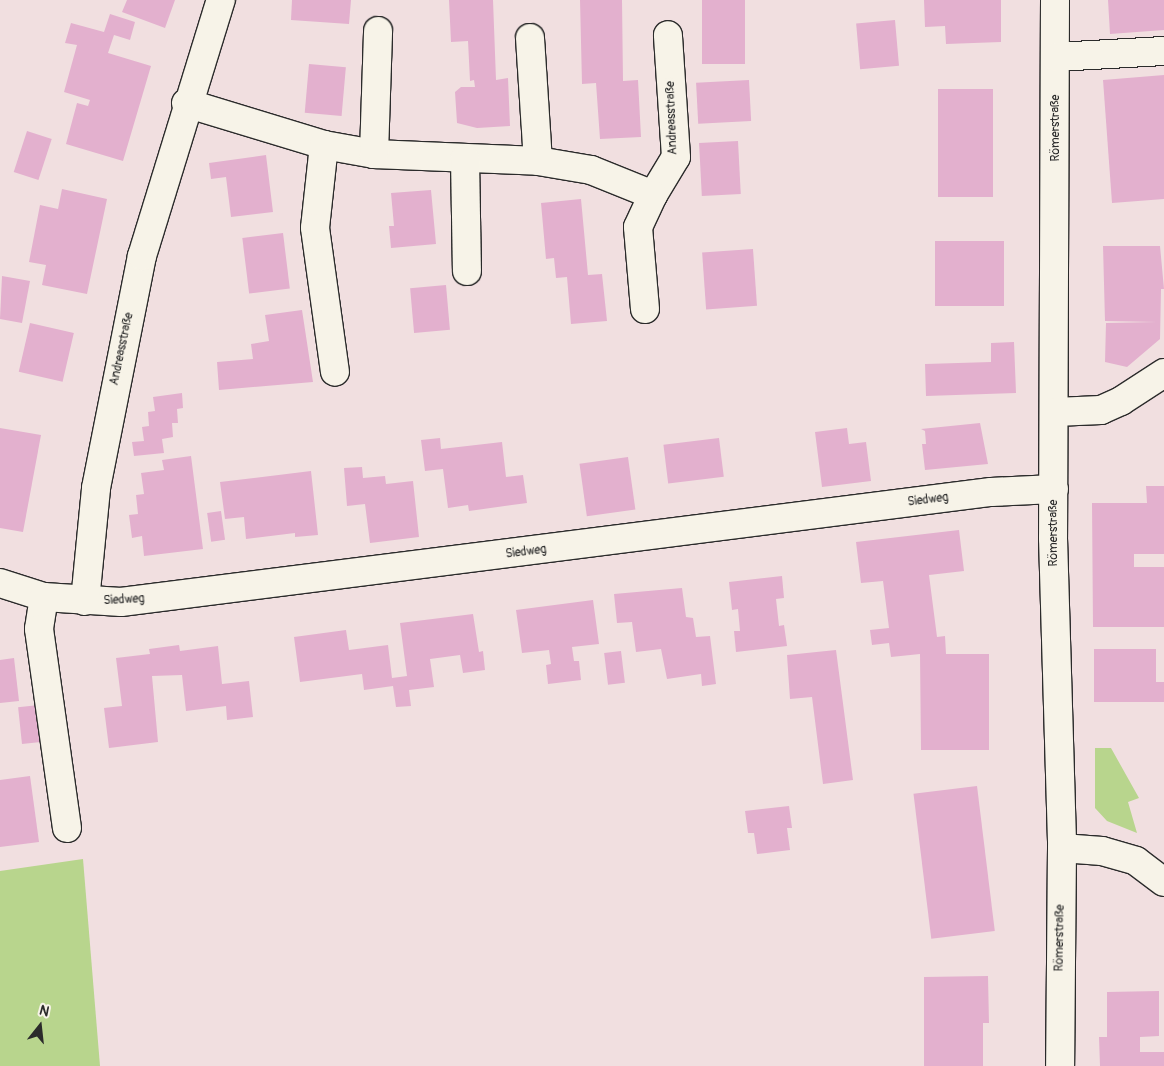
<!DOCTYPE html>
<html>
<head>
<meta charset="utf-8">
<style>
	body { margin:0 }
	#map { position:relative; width:1164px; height:1066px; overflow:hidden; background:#f1dfe0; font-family:Pangolin,sans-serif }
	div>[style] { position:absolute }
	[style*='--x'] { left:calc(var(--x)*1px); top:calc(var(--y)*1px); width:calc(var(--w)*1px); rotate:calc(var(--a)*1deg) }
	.green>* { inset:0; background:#b8d58d }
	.building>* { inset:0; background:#e3b0ce; transform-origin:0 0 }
	.roads { filter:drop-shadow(1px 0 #2b2b2b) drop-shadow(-1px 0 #2b2b2b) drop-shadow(0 1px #2b2b2b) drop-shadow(0 -1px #2b2b2b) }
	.minor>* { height:28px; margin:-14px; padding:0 14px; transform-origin:14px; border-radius:14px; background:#f7f3e8 }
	span { translate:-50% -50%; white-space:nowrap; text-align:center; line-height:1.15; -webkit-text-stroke:5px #f7f3e8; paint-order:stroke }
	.street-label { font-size:12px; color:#2b2b2b }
	.north { position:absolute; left:15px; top:1001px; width:50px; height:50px; -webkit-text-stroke:4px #f7f3e8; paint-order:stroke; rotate:16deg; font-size:14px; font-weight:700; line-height:20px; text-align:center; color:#2b2b2b }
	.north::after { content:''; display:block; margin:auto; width:18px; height:22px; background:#2b2b2b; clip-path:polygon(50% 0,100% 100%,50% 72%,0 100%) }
</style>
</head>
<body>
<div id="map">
	<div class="green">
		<i style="clip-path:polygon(1095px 748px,1111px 748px,1139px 798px,1128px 802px,1137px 833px,1107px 821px,1095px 808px)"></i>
		<i style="clip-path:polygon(83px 859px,100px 1066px,0 1066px,0 871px)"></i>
	</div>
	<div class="building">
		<i style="clip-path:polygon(127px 0,175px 0,165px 28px,122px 12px)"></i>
		<i style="clip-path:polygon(292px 0,351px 0,349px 24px,291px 20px)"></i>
		<i style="clip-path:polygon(449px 0,493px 0,496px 80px,508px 78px,510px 126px,477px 128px,457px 123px,455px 92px,461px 87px,475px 87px,474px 80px,470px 81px,468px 41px,451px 42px)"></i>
		<i style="clip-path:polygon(580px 0,622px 0,623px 81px,638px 80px,641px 137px,600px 139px,596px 83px,582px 84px)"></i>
		<i style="left:702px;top:0;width:43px;height:64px"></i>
		<i style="clip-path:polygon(924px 0,1001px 0,1001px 42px,946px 44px,945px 26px,925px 27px)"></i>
		<i style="clip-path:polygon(1108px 0,1164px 0,1164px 30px,1110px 34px)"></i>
		<i style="clip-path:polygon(110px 14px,135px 22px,130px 40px,114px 35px,108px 53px,151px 66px,123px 161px,66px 144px,77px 103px,88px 106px,90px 100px,64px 92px,77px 45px,65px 43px,71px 23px,104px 32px)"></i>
		<i style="left:895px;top:20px;width:46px;height:39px;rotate:85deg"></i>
		<i style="left:309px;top:64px;width:37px;height:49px;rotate:5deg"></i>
		<i style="clip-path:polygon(1164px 75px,1164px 199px,1112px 203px,1103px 80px)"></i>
		<i style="left:749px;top:80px;width:41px;height:53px;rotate:87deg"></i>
		<i style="left:938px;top:89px;width:55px;height:108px"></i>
		<i style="left:27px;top:131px;width:26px;height:43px;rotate:18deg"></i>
		<i style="left:738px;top:141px;width:53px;height:39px;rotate:87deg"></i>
		<i style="clip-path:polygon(266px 155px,273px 212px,231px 217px,226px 177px,211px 179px,209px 163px)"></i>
		<i style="clip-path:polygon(62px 189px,107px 199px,87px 294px,42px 285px,46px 265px,29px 262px,40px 205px,58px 209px)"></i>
		<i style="clip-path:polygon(431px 190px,436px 244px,391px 248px,389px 226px,394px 226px,391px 193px)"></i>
		<i style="clip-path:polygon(581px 199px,588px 275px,602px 274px,607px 321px,571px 324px,567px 277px,556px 278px,554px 258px,546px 259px,541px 203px)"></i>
		<i style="left:283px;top:233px;width:56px;height:41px;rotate:83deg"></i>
		<i style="left:1004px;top:241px;width:65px;height:69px;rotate:90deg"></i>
		<i style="clip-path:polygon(1103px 246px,1160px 246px,1164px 289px,1161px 289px,1160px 339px,1127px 367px,1105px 362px,1106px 323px,1157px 322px,1105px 321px)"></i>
		<i style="left:753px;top:249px;width:57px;height:51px;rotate:86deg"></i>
		<i style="clip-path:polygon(2px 276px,30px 281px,22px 323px,0 319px)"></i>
		<i style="left:446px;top:285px;width:45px;height:36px;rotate:85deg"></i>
		<i style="clip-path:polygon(302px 310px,313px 382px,219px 390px,217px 362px,253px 359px,251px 344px,269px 341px,265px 315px)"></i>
		<i style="left:30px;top:323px;width:45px;height:50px;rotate:13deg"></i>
		<i style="clip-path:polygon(1014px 342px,1016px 393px,926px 396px,925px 364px,991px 362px,991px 343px)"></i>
		<i style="clip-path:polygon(182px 393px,183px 408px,177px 409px,178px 423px,172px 423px,173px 437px,162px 439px,164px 453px,134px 456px,132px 442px,144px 441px,142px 427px,149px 426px,148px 412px,155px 411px,153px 397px)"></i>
		<i style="clip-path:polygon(980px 423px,988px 464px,925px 470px,922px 444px,926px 444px,925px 431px,921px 429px)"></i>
		<i style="clip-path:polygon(0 428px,41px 435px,23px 532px,0 528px)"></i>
		<i style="clip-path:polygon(847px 428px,849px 444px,866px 442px,871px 481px,822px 487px,815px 432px)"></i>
		<i style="clip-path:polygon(440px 438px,441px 449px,502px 442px,506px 477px,523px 475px,527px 503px,469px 511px,468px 505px,448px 508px,443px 469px,425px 471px,421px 440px)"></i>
		<i style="left:719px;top:438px;width:39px;height:56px;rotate:83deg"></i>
		<i style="clip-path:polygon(191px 456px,203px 549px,144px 556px,142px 536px,132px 538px,129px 515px,138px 514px,136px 495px,144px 494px,141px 473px,164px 470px,162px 460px)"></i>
		<i style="left:628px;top:457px;width:53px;height:49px;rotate:82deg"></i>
		<i style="clip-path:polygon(362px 467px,363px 478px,385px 476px,386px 484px,413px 481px,419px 537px,370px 543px,365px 504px,347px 506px,344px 468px)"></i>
		<i style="clip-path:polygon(311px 471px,318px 535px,295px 537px,295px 533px,246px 539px,244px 517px,225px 519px,220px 482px)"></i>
		<i style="clip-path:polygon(1146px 486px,1164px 486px,1164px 554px,1134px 554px,1134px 567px,1164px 567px,1164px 627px,1093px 627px,1092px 503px,1147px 503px)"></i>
		<i style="left:221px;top:511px;width:29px;height:14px;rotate:82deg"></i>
		<i style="clip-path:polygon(959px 530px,964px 571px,929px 575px,937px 637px,945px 636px,946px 654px,989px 654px,989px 750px,921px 750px,920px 654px,891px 657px,889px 643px,872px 645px,870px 630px,889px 628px,883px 581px,861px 583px,856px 542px)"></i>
		<i style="clip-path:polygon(782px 576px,784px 598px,776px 599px,779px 626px,784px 625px,787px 646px,736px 652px,734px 631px,740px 631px,738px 609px,732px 610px,729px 582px)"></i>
		<i style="clip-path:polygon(682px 588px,686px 617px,693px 618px,696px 637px,710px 636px,716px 684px,702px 686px,701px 674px,667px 679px,661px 649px,636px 652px,632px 622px,617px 623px,614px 594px)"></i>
		<i style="clip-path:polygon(593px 600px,599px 644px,572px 647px,574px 661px,579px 661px,581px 680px,548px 684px,546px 665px,551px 664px,549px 650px,522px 653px,516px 610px)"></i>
		<i style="clip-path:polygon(473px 614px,479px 652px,483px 651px,485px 670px,463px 673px,460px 655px,430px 659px,434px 687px,409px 690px,411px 706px,396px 707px,393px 686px,364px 690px,362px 674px,300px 682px,294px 637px,346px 630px,349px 650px,388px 645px,392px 678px,407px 676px,400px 623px)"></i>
		<i style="clip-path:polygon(179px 645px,180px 651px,218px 646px,222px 684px,249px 681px,253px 717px,227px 720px,226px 706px,186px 711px,182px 675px,152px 676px,158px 742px,109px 748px,104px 708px,122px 706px,116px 658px,150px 654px,149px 649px)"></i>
		<i style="clip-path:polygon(1094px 649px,1156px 649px,1156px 682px,1164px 682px,1164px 702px,1094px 702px)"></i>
		<i style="clip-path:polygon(836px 650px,853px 780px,823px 784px,812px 697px,790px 699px,787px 655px)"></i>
		<i style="left:621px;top:651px;width:32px;height:17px;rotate:83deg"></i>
		<i style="clip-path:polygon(14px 658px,19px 701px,0 703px,0 660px)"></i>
		<i style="left:39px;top:705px;width:37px;height:21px;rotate:84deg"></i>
		<i style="clip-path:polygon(30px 776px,39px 842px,0 847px,0 780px)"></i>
		<i style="left:977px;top:786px;width:146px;height:64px;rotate:83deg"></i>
		<i style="clip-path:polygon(789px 806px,792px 828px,787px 828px,790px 850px,757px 854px,754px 833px,748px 833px,745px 811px)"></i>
		<i style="clip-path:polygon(988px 976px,989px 1023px,983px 1023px,983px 1066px,924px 1066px,924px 977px)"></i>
		<i style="clip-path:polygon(1159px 991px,1159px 1036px,1140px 1037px,1140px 1052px,1164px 1052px,1164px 1066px,1100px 1066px,1099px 1037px,1107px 1037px,1107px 992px)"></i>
	</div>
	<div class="roads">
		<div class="minor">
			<i style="--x:1055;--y:0;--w:538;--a:90.21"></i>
			<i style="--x:1053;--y:538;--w:310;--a:88.3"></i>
			<i style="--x:1062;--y:848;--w:218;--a:90.5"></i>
			<i style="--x:530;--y:38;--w:123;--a:86.3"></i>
			<i style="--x:1056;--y:57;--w:108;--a:-3.2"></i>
			<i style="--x:186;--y:103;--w:144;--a:16.9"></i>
			<i style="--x:324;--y:145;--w:51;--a:10.2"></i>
			<i style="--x:374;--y:154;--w:164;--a:2.4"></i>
			<i style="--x:538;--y:161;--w:54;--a:9.6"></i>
			<i style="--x:591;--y:170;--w:67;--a:22"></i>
			<i style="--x:653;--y:195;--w:44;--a:-58.8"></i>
			<i style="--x:676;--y:157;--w:122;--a:-93.8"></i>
			<i style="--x:324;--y:145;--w:83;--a:96.2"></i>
			<i style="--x:315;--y:228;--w:145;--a:82.1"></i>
			<i style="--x:374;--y:154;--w:123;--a:-88.1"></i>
			<i style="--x:465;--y:159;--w:112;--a:89"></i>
			<i style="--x:645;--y:309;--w:82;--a:-94.9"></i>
			<i style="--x:638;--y:227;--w:35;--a:-65"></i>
			<i style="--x:1055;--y:412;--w:46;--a:-2.5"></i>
			<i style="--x:1101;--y:410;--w:22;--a:-24"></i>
			<i style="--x:1121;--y:401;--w:51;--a:-33.1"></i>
			<i style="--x:0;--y:583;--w:46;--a:17.7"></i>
			<i style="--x:44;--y:597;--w:77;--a:3.7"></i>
			<i style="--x:121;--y:602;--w:877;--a:-7.21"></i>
			<i style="--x:991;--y:492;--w:63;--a:-2.7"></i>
			<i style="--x:44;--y:597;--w:32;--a:99"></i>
			<i style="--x:39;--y:629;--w:201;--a:82"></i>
			<i style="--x:85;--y:601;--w:114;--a:-84.4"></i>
			<i style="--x:96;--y:488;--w:237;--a:-78.8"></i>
			<i style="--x:142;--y:256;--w:268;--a:-72.9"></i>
			<i style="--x:1062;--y:848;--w:40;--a:4.3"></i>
			<i style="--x:1102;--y:851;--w:35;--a:16"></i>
			<i style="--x:1136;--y:861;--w:35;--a:37"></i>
		</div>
	</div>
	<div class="street-label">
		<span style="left:672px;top:118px;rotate:-92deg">Andreasstraße</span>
		<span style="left:1056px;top:128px;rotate:-90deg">Römerstraße</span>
		<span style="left:122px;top:349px;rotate:-78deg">Andreasstraße</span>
		<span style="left:928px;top:500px;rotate:-7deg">Siedweg</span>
		<span style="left:1054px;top:533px;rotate:-90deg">Römerstraße</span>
		<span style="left:526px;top:552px;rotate:-7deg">Siedweg</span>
		<span style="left:124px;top:600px;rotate:-3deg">Siedweg</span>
		<span style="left:1060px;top:938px;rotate:-89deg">Römerstraße</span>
	</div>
	<div class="north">N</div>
</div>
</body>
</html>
